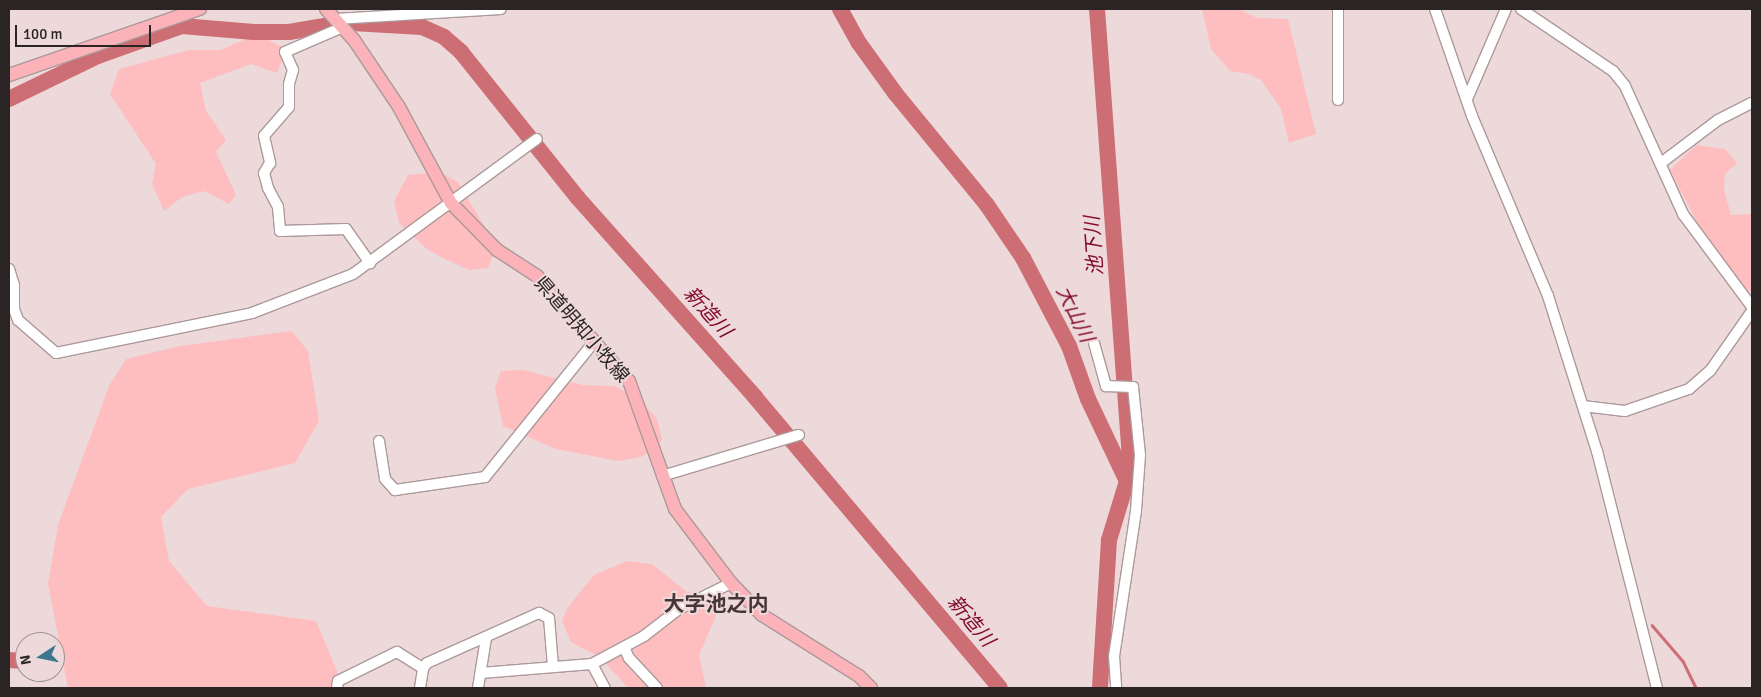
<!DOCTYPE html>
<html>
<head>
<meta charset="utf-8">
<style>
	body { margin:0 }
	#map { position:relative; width:1761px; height:697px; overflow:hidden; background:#edd9da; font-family:Signika,"Noto Sans JP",sans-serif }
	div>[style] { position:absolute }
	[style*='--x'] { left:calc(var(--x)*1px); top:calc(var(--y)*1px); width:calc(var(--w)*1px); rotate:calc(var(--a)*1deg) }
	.green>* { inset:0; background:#febdbf }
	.stream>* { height:2.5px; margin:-1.25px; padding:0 1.25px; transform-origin:1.25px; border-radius:1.25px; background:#cd6e75 }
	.river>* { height:16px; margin:-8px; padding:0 8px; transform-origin:8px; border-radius:8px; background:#cd6e75 }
	.roads { filter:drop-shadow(1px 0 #ac999a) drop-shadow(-1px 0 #ac999a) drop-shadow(0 1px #ac999a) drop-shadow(0 -1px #ac999a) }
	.minor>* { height:10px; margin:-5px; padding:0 5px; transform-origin:5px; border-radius:5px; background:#fff }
	.major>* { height:12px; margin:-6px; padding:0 6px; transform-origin:6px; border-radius:6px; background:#fcb2b9 }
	span { translate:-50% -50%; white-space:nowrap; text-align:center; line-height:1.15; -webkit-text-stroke:4px #edd9da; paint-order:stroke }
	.street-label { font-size:19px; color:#2b2424 }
	.water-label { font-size:20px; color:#830c29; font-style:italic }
	.quarter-label { font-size:21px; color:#463637; font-weight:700 }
	.frame { position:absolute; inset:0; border:10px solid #2b2424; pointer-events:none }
	.north { position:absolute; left:15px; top:632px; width:50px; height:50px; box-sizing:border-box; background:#edd9da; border:1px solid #9f9191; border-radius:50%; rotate:259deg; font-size:14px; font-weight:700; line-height:20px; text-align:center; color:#2b2424 }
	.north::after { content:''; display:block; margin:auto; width:18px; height:22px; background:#3c778f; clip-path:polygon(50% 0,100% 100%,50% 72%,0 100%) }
	.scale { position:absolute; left:15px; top:25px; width:136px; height:22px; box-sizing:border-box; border:2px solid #2b2424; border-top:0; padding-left:6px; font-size:15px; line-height:18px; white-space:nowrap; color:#2b2424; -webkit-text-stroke:4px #edd9da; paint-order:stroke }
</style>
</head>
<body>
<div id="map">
	<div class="green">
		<i style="clip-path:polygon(1202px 9px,1239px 9px,1257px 18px,1288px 19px,1316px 134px,1289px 143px,1281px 109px,1261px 80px,1249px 74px,1230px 71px,1211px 49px)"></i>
		<i style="clip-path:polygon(249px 38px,268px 40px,282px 47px,283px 58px,277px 73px,251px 64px,200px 83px,206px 111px,226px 140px,216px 152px,236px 195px,229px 204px,204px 191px,182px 197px,164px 211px,152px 184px,156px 164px,110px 94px,119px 69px,189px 50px,220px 50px)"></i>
		<i style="clip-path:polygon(1696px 145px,1725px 149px,1737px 163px,1725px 174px,1724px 190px,1731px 215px,1752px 214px,1752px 289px,1745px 296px,1702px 232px,1670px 170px)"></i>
		<i style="clip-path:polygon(439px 172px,458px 182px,496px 246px,488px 268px,469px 270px,447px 260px,428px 250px,399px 223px,394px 201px,408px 175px)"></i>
		<i style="clip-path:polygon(292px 331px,308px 351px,319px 421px,295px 463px,188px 489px,161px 517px,169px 561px,207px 606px,316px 621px,344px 688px,68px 688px,48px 584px,58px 525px,109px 386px,126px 359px,180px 346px)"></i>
		<i style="clip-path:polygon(523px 370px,583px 385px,614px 386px,640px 399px,657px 419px,662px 439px,658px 447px,641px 457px,618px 461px,556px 449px,503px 426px,495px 388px,501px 371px)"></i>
		<i style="clip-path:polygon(627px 561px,652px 564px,687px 592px,705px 594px,723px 591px,724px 597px,699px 655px,706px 688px,628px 688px,600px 657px,571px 642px,562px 621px,568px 607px,594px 575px)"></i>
	</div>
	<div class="stream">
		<i style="--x:1652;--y:625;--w:48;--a:49.3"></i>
		<i style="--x:1683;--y:661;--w:30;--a:64"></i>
	</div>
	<div class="river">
		<i style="--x:840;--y:9;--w:39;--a:61"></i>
		<i style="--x:859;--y:43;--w:62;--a:54.2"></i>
		<i style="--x:895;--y:93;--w:145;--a:50.6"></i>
		<i style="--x:987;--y:205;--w:64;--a:55.8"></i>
		<i style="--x:1023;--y:258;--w:99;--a:62.4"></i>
		<i style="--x:1069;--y:346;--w:56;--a:70.3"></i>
		<i style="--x:1088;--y:399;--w:91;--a:64.6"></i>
		<i style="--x:1097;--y:9;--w:447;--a:85.8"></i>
		<i style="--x:1130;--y:455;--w:26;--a:97"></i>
		<i style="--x:1127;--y:481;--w:62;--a:107"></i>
		<i style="--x:1109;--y:540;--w:148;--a:93.5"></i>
		<i style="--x:352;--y:23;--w:70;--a:3.3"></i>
		<i style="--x:422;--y:27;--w:24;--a:24"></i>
		<i style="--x:444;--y:37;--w:23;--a:41"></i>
		<i style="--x:461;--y:52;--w:186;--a:51.3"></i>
		<i style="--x:577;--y:197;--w:268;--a:48.3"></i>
		<i style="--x:755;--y:397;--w:380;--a:49.9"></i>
		<i style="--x:9;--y:99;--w:99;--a:-25.8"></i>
		<i style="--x:98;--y:56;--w:89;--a:-19.7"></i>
		<i style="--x:182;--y:26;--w:72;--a:4.8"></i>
		<i style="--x:254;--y:32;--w:35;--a:0"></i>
		<i style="--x:289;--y:32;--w:42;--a:-9.7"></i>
		<i style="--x:9;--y:660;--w:16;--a:4"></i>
	</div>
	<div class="roads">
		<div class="minor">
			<i style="--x:1338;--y:9;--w:91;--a:90"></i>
			<i style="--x:1435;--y:9;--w:113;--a:70.9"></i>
			<i style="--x:1472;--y:116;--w:195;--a:67.1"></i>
			<i style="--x:1548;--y:296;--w:163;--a:72.5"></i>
			<i style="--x:1597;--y:451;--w:244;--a:75.8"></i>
			<i style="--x:1521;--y:9;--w:111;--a:34"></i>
			<i style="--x:1613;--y:71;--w:19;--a:51"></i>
			<i style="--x:1625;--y:86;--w:141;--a:65.6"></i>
			<i style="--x:1683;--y:214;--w:116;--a:53.4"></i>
			<i style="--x:336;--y:19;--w:165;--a:-3.5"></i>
			<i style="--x:343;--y:27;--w:63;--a:156.7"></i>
			<i style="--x:285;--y:52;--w:20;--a:66"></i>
			<i style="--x:293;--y:70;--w:15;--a:106"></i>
			<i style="--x:289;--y:84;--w:23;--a:90"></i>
			<i style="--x:289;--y:107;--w:38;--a:131"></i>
			<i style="--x:264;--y:136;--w:28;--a:77"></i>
			<i style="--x:270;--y:163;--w:12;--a:121"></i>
			<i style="--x:264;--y:173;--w:16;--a:75"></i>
			<i style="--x:268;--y:188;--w:21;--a:62"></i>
			<i style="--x:278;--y:207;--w:24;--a:85"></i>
			<i style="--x:280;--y:231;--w:66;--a:-1.7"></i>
			<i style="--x:346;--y:229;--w:42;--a:54.8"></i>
			<i style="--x:1467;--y:99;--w:98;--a:-66.6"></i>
			<i style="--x:1661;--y:163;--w:71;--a:-37"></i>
			<i style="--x:1718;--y:120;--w:38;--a:-27"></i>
			<i style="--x:9;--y:269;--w:17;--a:73"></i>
			<i style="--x:14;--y:285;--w:24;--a:90"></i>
			<i style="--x:14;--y:309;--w:12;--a:70"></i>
			<i style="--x:18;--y:320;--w:50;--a:41"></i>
			<i style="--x:56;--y:353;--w:200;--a:-11.5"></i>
			<i style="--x:252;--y:313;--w:108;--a:-21.1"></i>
			<i style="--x:353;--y:274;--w:228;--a:-36.3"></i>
			<i style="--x:1094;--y:343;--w:45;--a:74.4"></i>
			<i style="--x:1106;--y:386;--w:27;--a:2"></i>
			<i style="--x:1133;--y:387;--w:68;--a:84.1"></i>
			<i style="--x:1140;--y:455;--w:56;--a:94.1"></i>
			<i style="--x:1136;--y:511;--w:147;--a:98.6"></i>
			<i style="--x:1114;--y:656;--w:32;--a:86"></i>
			<i style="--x:1583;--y:406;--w:42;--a:6.8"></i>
			<i style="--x:1625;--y:411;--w:68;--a:-19"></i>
			<i style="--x:1689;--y:389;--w:28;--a:-41"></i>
			<i style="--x:1710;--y:371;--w:73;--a:-55"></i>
			<i style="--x:379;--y:441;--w:38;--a:81"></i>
			<i style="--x:385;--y:479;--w:15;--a:48"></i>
			<i style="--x:395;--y:490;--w:91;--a:-8.2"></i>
			<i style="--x:485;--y:477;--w:174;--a:-51.1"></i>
			<i style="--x:662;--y:476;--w:143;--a:-16.7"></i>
			<i style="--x:624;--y:647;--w:12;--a:66"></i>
			<i style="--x:629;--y:658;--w:41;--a:47"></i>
			<i style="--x:592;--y:664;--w:27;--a:62"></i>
			<i style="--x:481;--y:673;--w:111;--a:-4.6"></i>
			<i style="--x:592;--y:664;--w:59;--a:-28.3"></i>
			<i style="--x:644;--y:636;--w:44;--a:-37.6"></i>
			<i style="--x:679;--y:609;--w:58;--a:-26.6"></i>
			<i style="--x:337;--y:688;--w:7;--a:-82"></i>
			<i style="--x:338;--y:681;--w:66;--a:-26.2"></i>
			<i style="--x:397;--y:652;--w:31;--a:32"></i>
			<i style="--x:420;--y:688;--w:20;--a:-81"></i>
			<i style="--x:423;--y:668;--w:6;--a:-51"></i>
			<i style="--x:427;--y:663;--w:123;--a:-24.1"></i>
			<i style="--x:539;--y:613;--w:11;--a:27"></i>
			<i style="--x:549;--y:618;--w:49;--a:85.3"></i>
			<i style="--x:478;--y:688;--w:51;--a:-80.9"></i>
		</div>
		<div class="major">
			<i style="--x:326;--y:9;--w:42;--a:47.9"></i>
			<i style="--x:354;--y:40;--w:81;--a:56.1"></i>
			<i style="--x:399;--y:107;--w:109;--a:61.6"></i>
			<i style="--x:451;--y:203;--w:66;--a:45.6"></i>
			<i style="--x:497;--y:250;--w:48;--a:33"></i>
			<i style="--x:537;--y:276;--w:140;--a:48.8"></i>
			<i style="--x:629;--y:381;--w:136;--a:70.2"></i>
			<i style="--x:675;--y:509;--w:93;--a:52.9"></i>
			<i style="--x:731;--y:583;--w:45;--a:45.9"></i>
			<i style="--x:762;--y:615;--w:115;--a:32.2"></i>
			<i style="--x:859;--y:676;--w:17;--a:45"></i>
			<i style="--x:9;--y:75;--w:202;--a:-19.1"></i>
		</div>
	</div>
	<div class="street-label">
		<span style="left:581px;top:330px;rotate:49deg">県道明知小牧線</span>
	</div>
	<div class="water-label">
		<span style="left:1094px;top:246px;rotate:-94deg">池下川</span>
		<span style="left:708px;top:312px;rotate:48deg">新造川</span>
		<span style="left:1075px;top:314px;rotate:64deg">大山川</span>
		<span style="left:971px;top:621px;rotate:50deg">新造川</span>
	</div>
	<div class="quarter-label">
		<span style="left:716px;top:604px">大字池之内</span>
	</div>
	<div class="frame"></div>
	<div class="north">N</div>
	<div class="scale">100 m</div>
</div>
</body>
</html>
